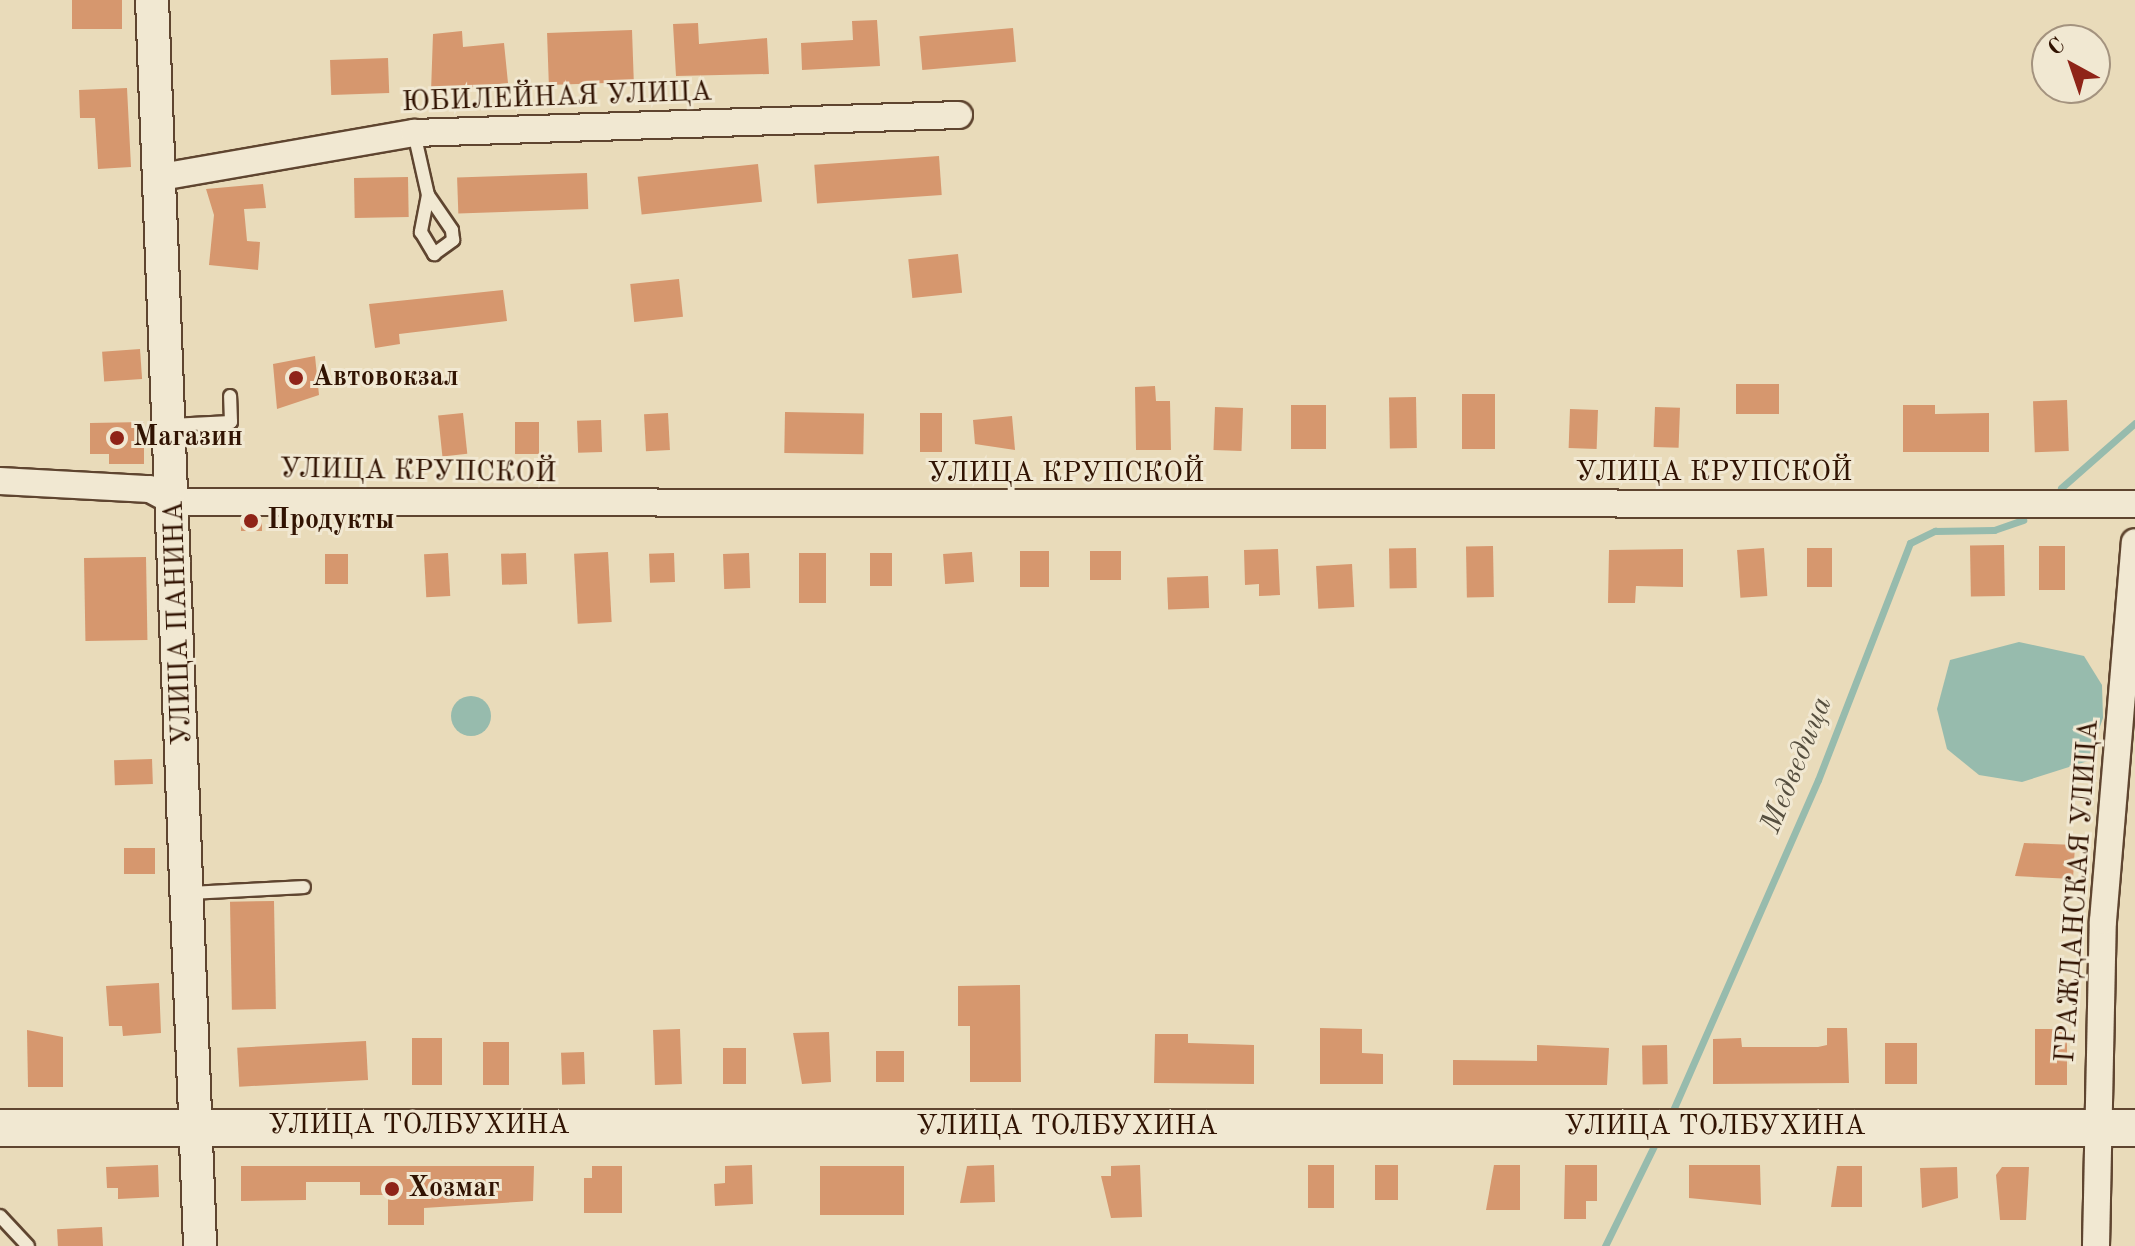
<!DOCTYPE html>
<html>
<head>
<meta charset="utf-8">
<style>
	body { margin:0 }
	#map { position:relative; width:2135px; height:1246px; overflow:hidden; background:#e9dbba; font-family:"Old Standard TT",serif }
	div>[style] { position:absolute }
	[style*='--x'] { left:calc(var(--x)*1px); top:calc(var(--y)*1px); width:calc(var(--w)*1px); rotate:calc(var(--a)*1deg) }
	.water>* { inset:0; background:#97bbad }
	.round { border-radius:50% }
	.stream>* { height:7px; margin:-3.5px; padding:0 3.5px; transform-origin:3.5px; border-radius:3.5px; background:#97bbad }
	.building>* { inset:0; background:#d6976e; transform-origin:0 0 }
	.roads { filter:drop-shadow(2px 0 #5f4530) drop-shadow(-2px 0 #5f4530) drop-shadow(0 2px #5f4530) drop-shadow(0 -2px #5f4530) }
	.service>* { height:12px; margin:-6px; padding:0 6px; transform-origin:6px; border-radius:6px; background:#f1e8d2 }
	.minor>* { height:26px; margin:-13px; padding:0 13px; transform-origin:13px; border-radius:13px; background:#f1e8d2 }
	.tertiary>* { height:32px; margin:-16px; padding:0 16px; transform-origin:16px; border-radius:16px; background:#f1e8d2 }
	.secondary>* { height:36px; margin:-18px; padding:0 18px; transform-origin:18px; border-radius:18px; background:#f1e8d2 }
	.dots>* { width:22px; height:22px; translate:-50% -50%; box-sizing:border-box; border:4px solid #f1e8d2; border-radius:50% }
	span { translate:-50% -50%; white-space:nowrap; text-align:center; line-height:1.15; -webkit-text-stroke:6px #f1e8d2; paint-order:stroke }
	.street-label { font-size:28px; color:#311302 }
	.poi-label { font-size:28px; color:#311302; font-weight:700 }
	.left { translate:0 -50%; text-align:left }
	.water-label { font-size:30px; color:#554e3e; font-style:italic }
	.north { position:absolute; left:2031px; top:24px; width:80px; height:80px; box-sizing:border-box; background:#f1e8d2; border:2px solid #a4937f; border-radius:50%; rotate:320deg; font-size:22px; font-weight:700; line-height:32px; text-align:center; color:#311302 }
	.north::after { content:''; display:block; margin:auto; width:28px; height:36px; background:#8f2418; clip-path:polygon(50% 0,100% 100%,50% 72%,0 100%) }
</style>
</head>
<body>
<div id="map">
	<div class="water">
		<i style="clip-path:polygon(2019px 642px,2084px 656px,2102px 685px,2103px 718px,2088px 761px,2022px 782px,1979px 775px,1947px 749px,1937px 709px,1950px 660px)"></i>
		<i class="round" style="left:451px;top:696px;width:40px;height:40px"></i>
	</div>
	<div class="stream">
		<i style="--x:2061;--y:488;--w:98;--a:-41.3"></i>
		<i style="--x:1674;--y:1108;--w:358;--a:-66.3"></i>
		<i style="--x:1818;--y:780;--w:254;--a:-68.8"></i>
		<i style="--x:1910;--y:543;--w:28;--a:-26"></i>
		<i style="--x:1935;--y:531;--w:59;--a:-1"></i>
		<i style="--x:1994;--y:530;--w:31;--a:-19"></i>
		<i style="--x:1605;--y:1246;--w:111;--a:-63.9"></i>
	</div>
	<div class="building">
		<i style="left:72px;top:0;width:50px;height:29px"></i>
		<i style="clip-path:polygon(877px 20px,880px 66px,802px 70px,801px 43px,853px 40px,852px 21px)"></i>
		<i style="clip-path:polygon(698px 23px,699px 44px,767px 38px,769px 74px,676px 76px,673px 24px)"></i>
		<i style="left:1013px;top:28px;width:34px;height:94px;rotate:85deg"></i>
		<i style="left:632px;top:30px;width:52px;height:85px;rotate:88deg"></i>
		<i style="clip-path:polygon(462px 31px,463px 47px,504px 43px,508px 83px,431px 92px,433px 34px)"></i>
		<i style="left:388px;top:58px;width:35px;height:58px;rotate:88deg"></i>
		<i style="clip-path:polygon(127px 88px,131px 167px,98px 169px,95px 118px,80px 118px,79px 90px)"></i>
		<i style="left:939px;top:156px;width:39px;height:125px;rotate:86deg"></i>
		<i style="left:758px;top:164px;width:38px;height:121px;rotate:84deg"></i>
		<i style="left:587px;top:173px;width:36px;height:130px;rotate:88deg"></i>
		<i style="left:408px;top:177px;width:40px;height:54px;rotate:89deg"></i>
		<i style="clip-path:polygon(263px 184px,266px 208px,244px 209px,247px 241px,260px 242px,258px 270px,209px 265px,214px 215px,206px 189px)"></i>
		<i style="left:958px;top:254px;width:39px;height:50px;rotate:84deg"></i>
		<i style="left:679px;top:279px;width:38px;height:49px;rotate:84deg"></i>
		<i style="clip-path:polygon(503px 290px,507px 321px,399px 334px,400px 344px,375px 348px,369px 304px)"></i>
		<i style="left:140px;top:349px;width:30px;height:38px;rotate:86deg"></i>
		<i style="clip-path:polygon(315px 356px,319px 395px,277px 409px,273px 364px)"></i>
		<i style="left:1779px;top:384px;width:30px;height:43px;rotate:90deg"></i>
		<i style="clip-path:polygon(1155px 386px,1156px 401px,1170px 401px,1171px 450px,1136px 450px,1135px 387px)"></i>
		<i style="left:1462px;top:394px;width:33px;height:55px"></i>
		<i style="left:1416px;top:397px;width:51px;height:27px;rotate:89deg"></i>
		<i style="left:2067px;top:400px;width:51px;height:34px;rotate:88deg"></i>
		<i style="left:1291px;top:405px;width:35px;height:44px"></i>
		<i style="clip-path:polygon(1903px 405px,1935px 405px,1935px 414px,1989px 413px,1989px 452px,1903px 452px)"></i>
		<i style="left:1215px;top:407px;width:28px;height:43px;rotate:2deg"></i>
		<i style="left:1655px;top:407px;width:25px;height:40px;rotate:2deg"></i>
		<i style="left:1570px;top:409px;width:28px;height:39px;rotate:2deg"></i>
		<i style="left:785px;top:412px;width:79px;height:41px;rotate:1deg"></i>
		<i style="left:463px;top:413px;width:41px;height:25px;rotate:84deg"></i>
		<i style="left:668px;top:413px;width:37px;height:24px;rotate:87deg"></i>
		<i style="left:920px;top:413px;width:22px;height:39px"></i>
		<i style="clip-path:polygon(1012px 416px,1015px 450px,975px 444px,973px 420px)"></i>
		<i style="left:601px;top:420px;width:32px;height:24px;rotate:88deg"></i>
		<i style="clip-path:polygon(144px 422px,144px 464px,109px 464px,109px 454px,90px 454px,90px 423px)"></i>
		<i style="left:515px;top:422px;width:24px;height:32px"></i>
		<i style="left:241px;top:518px;width:21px;height:13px"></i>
		<i style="left:2004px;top:545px;width:51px;height:34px;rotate:89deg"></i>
		<i style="left:1493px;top:546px;width:51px;height:27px;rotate:89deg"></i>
		<i style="left:2039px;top:546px;width:26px;height:44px"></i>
		<i style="left:1416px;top:548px;width:40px;height:27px;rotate:89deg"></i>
		<i style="left:1764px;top:548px;width:48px;height:27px;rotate:86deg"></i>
		<i style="left:1807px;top:548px;width:25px;height:39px"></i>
		<i style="clip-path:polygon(1278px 549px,1280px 595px,1259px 596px,1259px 584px,1245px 585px,1244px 550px)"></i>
		<i style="clip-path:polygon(1683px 549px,1683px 587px,1636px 586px,1635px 603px,1608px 603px,1609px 550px)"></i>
		<i style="left:1049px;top:551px;width:36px;height:29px;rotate:90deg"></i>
		<i style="left:1090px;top:551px;width:31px;height:29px"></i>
		<i style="left:608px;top:552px;width:70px;height:34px;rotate:87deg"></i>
		<i style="left:972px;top:552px;width:30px;height:29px;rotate:86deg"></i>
		<i style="left:448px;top:553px;width:43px;height:24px;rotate:87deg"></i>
		<i style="left:526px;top:553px;width:31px;height:25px;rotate:88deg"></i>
		<i style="left:674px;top:553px;width:29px;height:25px;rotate:88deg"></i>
		<i style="left:749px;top:553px;width:35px;height:26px;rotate:88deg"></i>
		<i style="left:799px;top:553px;width:27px;height:50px"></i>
		<i style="left:870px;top:553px;width:22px;height:33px"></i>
		<i style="left:325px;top:554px;width:23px;height:30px"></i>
		<i style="left:146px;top:557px;width:83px;height:62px;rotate:89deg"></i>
		<i style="left:1352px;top:564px;width:43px;height:36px;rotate:87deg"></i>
		<i style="left:1208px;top:576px;width:32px;height:41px;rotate:88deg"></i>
		<i style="left:152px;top:759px;width:25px;height:38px;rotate:88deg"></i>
		<i style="clip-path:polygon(2024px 843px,2075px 845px,2073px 879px,2015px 876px)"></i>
		<i style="left:124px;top:848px;width:31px;height:26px"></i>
		<i style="left:274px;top:901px;width:108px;height:44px;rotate:89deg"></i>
		<i style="clip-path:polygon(159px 983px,161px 1033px,123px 1036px,122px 1026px,109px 1026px,106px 986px)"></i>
		<i style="clip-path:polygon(1020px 985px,1021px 1082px,970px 1082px,970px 1026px,958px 1026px,958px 986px)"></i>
		<i style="clip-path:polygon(1320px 1028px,1362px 1029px,1362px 1053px,1383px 1054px,1383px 1084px,1320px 1084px)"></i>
		<i style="clip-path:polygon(1827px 1028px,1847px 1028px,1849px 1083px,1713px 1084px,1713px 1039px,1741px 1038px,1742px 1047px,1818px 1047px,1827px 1045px)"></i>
		<i style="left:680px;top:1029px;width:55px;height:27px;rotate:88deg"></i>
		<i style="left:2035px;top:1029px;width:32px;height:56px"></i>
		<i style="clip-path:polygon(27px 1030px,63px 1037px,63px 1087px,28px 1087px)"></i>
		<i style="clip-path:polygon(829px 1032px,831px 1082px,802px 1084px,793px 1033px)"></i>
		<i style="clip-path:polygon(1155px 1034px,1188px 1034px,1188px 1043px,1254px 1045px,1254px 1084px,1154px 1083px)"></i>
		<i style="left:412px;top:1038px;width:30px;height:47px"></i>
		<i style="left:366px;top:1041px;width:39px;height:129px;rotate:87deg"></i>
		<i style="left:483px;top:1042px;width:26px;height:43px"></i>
		<i style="left:1885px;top:1043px;width:32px;height:41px"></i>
		<i style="clip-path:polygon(1537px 1045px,1609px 1048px,1607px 1085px,1453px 1085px,1453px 1060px,1537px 1061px)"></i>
		<i style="left:1667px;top:1045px;width:39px;height:25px;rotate:89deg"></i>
		<i style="left:723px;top:1048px;width:23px;height:36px"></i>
		<i style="left:876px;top:1051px;width:28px;height:31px"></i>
		<i style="left:584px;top:1052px;width:32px;height:23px;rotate:88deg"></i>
		<i style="clip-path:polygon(158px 1165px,159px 1197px,118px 1199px,118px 1188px,107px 1188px,106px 1167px)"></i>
		<i style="clip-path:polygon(752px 1165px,753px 1204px,715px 1206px,714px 1184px,725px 1183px,725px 1166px)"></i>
		<i style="clip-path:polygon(994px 1165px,995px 1202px,960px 1203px,967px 1166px)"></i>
		<i style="clip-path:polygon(1140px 1165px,1142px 1217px,1111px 1218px,1101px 1176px,1111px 1176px,1111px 1166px)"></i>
		<i style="left:1308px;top:1165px;width:26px;height:43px"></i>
		<i style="left:1375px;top:1165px;width:23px;height:35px"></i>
		<i style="clip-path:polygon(1494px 1165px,1520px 1165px,1520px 1210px,1486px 1210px)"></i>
		<i style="clip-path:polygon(1565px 1165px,1597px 1165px,1597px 1201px,1586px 1201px,1586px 1219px,1564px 1219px)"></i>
		<i style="clip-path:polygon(1689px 1165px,1760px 1165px,1761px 1205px,1689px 1198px)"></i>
		<i style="clip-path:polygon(241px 1166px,534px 1166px,533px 1201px,424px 1208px,424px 1225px,388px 1225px,388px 1195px,360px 1195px,360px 1182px,306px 1182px,306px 1200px,241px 1201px)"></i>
		<i style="clip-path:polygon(592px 1166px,622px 1166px,622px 1213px,584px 1213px,584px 1178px,592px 1178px)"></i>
		<i style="left:820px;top:1166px;width:84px;height:49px"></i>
		<i style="clip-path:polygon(1837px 1166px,1862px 1166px,1862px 1207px,1831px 1207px)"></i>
		<i style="clip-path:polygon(1957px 1167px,1958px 1198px,1922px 1208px,1920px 1168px)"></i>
		<i style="clip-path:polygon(2002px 1167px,2029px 1167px,2026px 1220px,2000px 1220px,1996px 1175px)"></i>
		<i style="left:102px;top:1227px;width:19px;height:45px;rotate:87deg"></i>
	</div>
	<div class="roads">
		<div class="service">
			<i style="--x:414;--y:133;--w:64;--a:77.3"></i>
			<i style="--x:428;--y:195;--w:38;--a:101"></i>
			<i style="--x:421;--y:232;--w:26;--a:59"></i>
			<i style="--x:434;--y:254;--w:24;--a:-36"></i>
			<i style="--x:453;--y:240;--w:10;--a:-96"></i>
			<i style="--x:452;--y:230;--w:42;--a:-124.4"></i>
			<i style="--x:171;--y:425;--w:60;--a:-2.9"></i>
			<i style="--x:231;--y:422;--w:26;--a:-92"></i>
			<i style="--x:191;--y:893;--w:113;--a:-3"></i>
			<i style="--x:0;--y:1216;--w:41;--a:47"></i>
		</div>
		<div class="minor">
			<i style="--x:161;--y:177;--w:257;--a:-9.9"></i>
			<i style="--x:414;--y:133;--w:545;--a:-1.89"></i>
			<i style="--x:0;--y:481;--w:150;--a:3.1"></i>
			<i style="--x:150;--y:489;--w:27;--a:28"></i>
			<i style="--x:174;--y:502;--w:1961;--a:0.06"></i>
			<i style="--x:2096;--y:1246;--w:325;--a:-88.8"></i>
			<i style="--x:2103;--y:921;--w:380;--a:-85.2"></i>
		</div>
		<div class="tertiary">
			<i style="--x:152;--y:0;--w:1247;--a:87.79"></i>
		</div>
		<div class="secondary">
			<i style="--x:0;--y:1128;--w:2135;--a:0"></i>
		</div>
	</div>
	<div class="dots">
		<i style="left:296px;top:378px;background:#8f2418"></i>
		<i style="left:117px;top:438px;background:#8f2418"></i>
		<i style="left:251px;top:521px;background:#8f2418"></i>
		<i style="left:392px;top:1189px;background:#8f2418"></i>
	</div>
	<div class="street-label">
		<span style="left:557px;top:98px;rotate:-2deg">ЮБИЛЕЙНАЯ УЛИЦА</span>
		<span style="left:418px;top:472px;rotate:1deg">УЛИЦА КРУПСКОЙ</span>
		<span style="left:1714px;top:473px">УЛИЦА КРУПСКОЙ</span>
		<span style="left:1066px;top:474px">УЛИЦА КРУПСКОЙ</span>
		<span style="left:179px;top:623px;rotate:-92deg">УЛИЦА ПАНИНА</span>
		<span style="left:2078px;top:891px;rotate:-86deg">ГРАЖДАНСКАЯ УЛИЦА</span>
		<span style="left:419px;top:1126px">УЛИЦА ТОЛБУХИНА</span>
		<span style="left:1067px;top:1127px">УЛИЦА ТОЛБУХИНА</span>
		<span style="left:1715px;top:1127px">УЛИЦА ТОЛБУХИНА</span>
	</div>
	<div class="poi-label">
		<span class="left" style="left:312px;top:378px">Автовокзал</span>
		<span class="left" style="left:133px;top:438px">Магазин</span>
		<span class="left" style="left:267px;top:521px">Продукты</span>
		<span class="left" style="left:408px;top:1189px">Хозмаг</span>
	</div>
	<div class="water-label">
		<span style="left:1797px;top:765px;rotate:-68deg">Медведица</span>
	</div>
	<div class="north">С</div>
</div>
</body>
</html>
